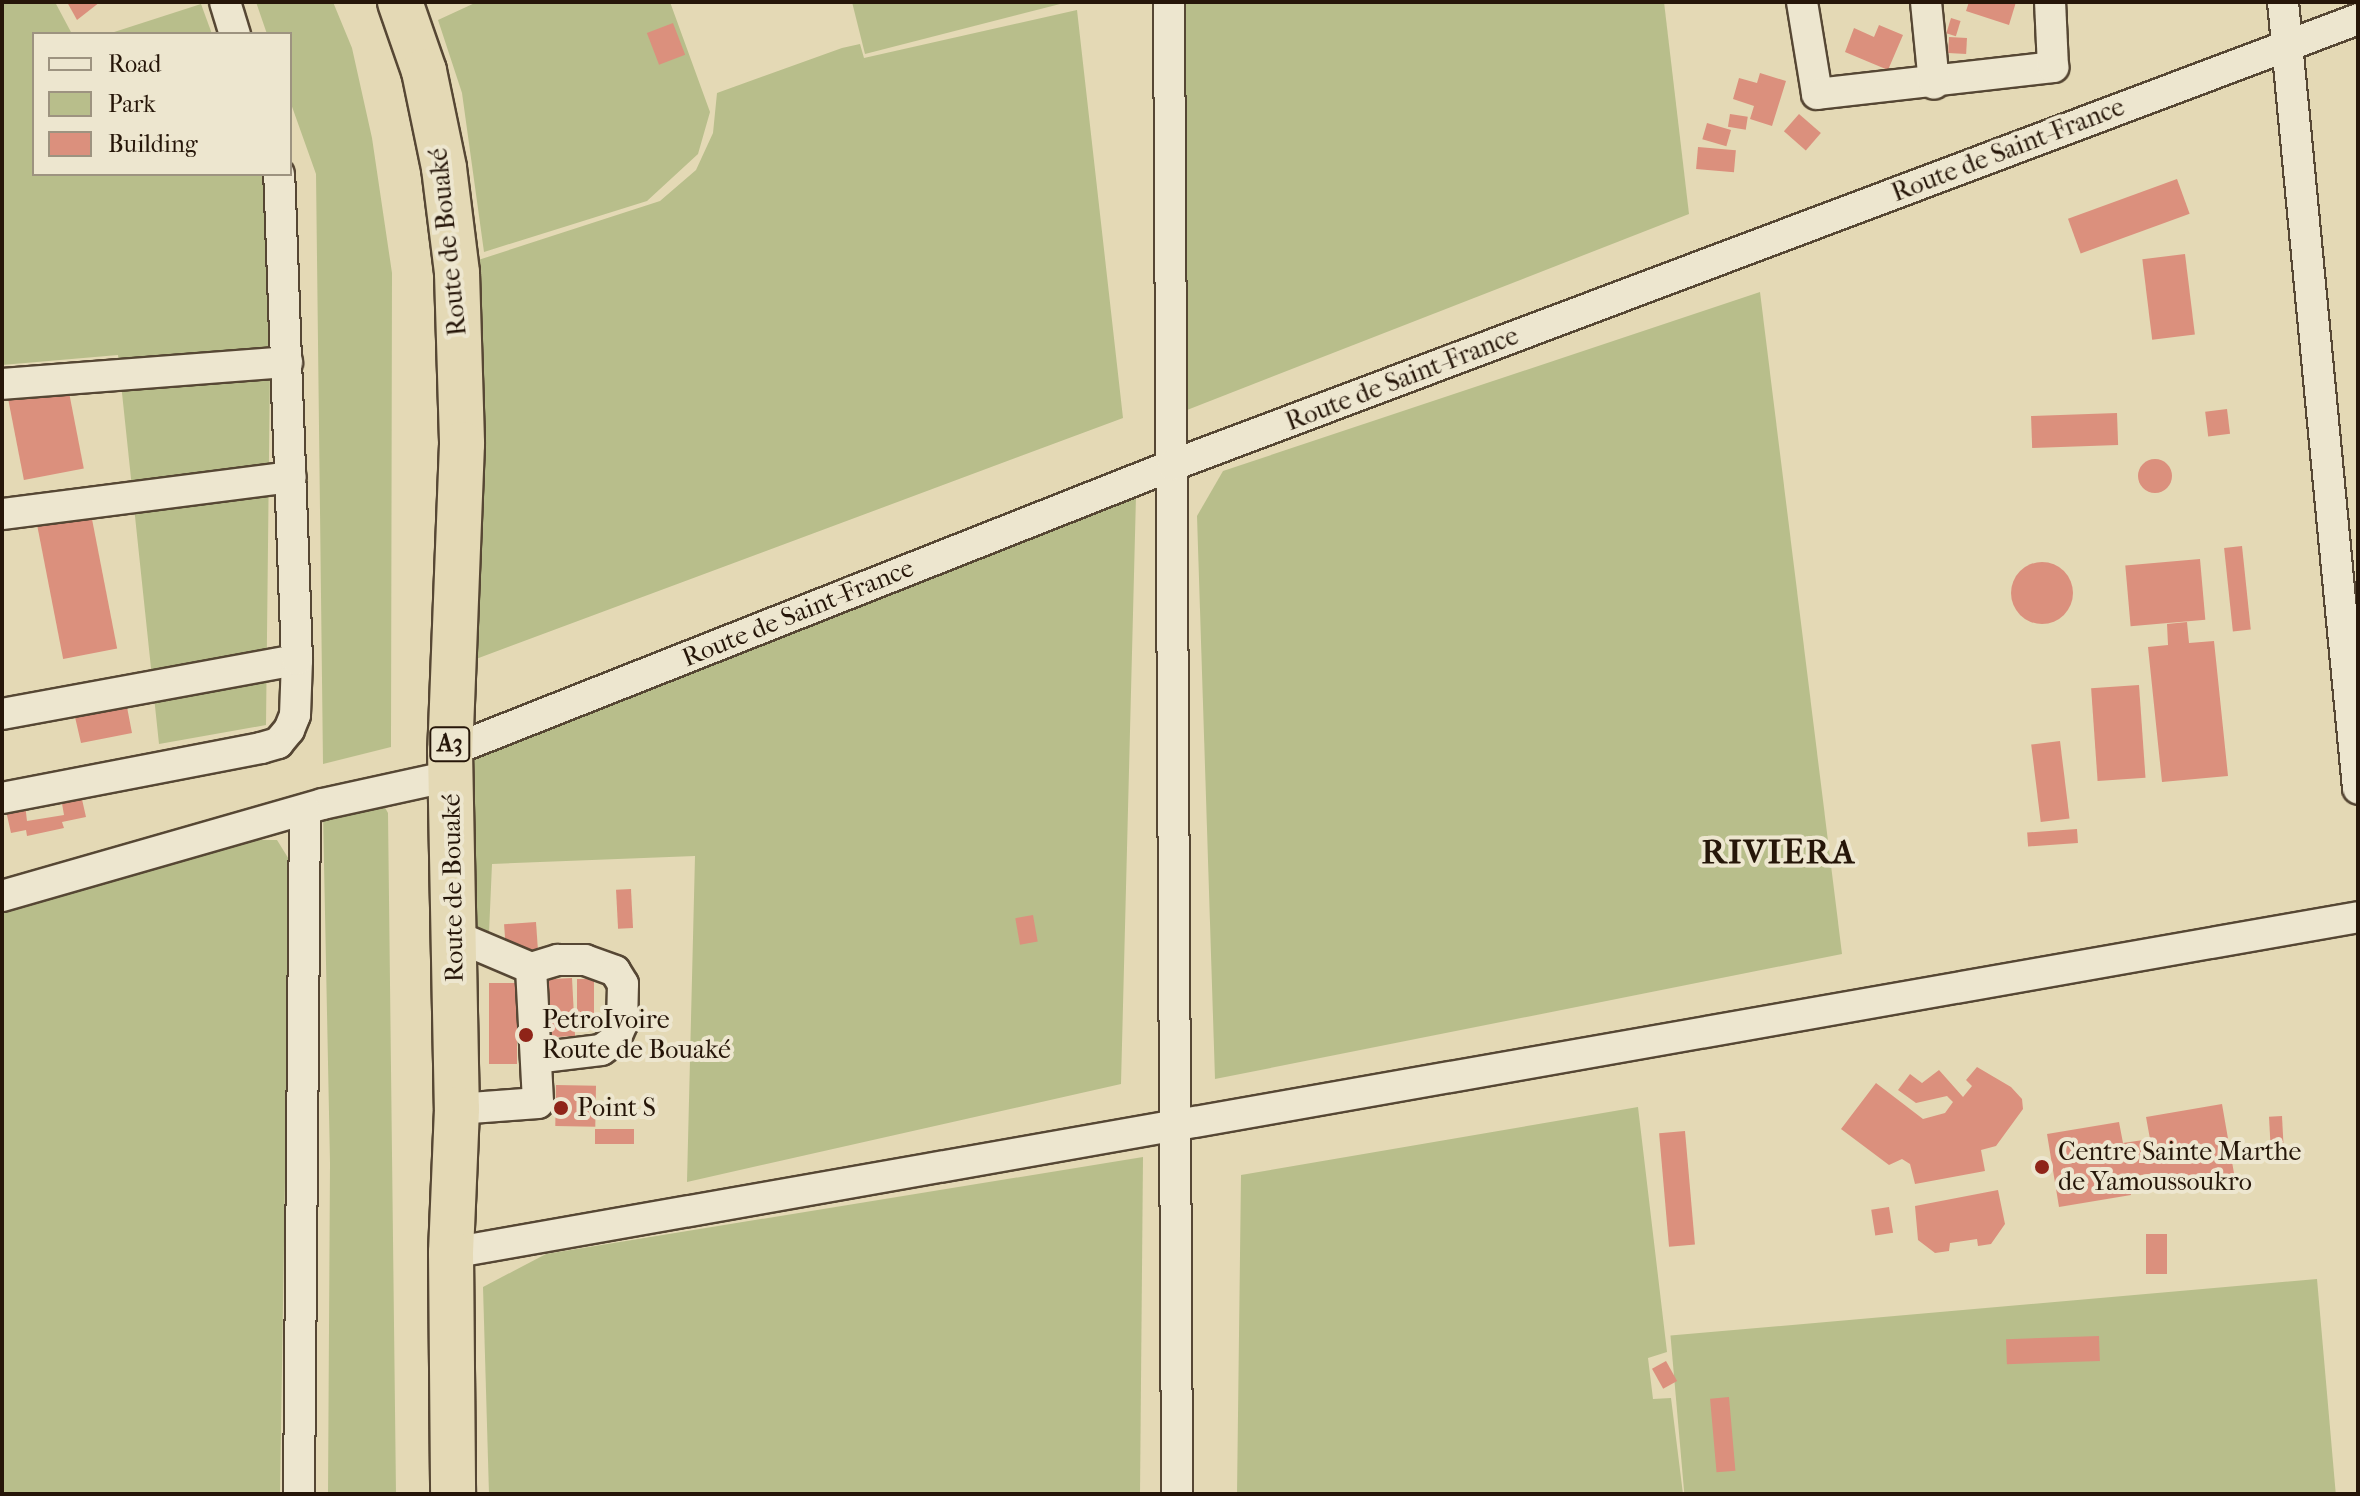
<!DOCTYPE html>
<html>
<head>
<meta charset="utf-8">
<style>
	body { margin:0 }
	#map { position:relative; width:2360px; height:1496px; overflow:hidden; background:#e4d9b5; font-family:"IM FELL French Canon",serif }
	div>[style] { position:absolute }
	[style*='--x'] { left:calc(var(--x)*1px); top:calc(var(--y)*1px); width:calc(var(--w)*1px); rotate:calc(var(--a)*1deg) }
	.green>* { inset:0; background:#b8be8b; transform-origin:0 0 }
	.building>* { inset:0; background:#db907d; transform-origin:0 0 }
	.round { border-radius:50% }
	.roads { filter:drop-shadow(2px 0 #564734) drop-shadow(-2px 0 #564734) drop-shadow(0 2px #564734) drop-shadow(0 -2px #564734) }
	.minor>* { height:30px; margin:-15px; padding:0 15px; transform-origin:15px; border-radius:15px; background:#ede6cf }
	.highway>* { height:44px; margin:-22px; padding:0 22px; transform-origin:22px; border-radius:22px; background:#e4d9b5 }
	.dots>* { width:22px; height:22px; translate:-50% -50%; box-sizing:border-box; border:4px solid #ede6cf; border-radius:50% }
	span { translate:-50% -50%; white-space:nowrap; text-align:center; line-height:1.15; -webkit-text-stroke:8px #ede6cf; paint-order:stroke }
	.shield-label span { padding:2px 6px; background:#ede6cf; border:2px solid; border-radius:6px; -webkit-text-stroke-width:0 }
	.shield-label { font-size:24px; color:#261609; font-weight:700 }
	.street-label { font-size:26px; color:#261609 }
	.poi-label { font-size:26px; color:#261609 }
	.left { translate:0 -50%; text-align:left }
	.district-label { font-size:34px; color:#261609; font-weight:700; letter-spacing:2px }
	.frame { position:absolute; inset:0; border:4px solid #261609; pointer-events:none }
	.legend { position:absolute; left:32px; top:32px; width:260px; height:144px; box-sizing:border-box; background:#ede6cf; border:2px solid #9d9380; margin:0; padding:10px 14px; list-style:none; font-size:24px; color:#261609 }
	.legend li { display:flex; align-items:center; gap:16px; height:40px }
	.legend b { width:40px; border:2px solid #9d9380 }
</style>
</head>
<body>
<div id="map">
	<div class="green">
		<i style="clip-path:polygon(2px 2px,55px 2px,72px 34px,34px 34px,34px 174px,266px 174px,272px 188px,266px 725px,159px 744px,118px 355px,2px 365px)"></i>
		<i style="clip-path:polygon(256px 2px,333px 2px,352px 48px,372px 138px,392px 273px,391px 747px,323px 764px,316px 174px,290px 101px,290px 34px,267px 34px)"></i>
		<i style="clip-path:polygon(477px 2px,670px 2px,710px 112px,698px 154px,647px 201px,484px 252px,462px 93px,438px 20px)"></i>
		<i style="clip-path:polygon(852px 2px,1068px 2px,865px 54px)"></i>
		<i style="clip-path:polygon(1183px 2px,1664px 2px,1689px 214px,1187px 410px)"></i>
		<i style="clip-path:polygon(201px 4px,212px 34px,108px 34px)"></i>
		<i style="clip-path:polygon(1077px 10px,1123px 418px,468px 662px,466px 264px,660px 201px,696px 170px,713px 133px,717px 93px,842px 48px,860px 44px,864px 58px)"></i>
		<i style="clip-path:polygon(1760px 292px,1842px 954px,1215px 1079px,1197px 516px,1223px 471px)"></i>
		<i style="clip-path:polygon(1136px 496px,1121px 1084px,687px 1182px,695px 856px,492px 864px,489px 933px,457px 931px,453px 753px)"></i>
		<i style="clip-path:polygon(383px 804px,388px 813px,396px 1494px,328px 1494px,330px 1163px,323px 813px)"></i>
		<i style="clip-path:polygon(254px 840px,277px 840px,290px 861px,280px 1494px,2px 1494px,2px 912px)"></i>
		<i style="clip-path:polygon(1638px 1107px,1667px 1352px,1648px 1358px,1653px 1399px,1671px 1398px,1683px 1494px,1237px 1494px,1241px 1175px)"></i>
		<i style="clip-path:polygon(1143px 1157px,1140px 1494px,489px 1494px,483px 1287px,546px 1254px)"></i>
		<i style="left:2317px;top:1279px;width:216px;height:649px;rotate:85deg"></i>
	</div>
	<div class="building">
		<i style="clip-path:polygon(67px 2px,100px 2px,77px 20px)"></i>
		<i style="clip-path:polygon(1969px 2px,2016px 2px,2009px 25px,1966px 11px)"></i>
		<i style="left:1951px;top:18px;width:10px;height:16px;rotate:17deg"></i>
		<i style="left:673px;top:23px;width:34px;height:28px;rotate:69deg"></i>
		<i style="clip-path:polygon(1879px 25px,1903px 35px,1888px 70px,1845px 52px,1854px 28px,1874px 37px)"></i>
		<i style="left:1949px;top:37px;width:18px;height:16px;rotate:3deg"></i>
		<i style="clip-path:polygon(1760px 73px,1786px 81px,1772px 126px,1750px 119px,1754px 106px,1733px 99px,1739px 78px,1757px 83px)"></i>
		<i style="left:1730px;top:114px;width:18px;height:13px;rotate:9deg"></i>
		<i style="left:1799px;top:114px;width:29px;height:23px;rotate:41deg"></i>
		<i style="left:1707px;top:123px;width:25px;height:17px;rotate:16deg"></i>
		<i style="left:1698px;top:147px;width:38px;height:22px;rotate:5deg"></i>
		<i style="left:2177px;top:179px;width:37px;height:116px;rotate:70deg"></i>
		<i style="left:2185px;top:254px;width:81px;height:43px;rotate:83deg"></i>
		<i style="left:67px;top:382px;width:88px;height:61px;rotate:79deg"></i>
		<i style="left:2227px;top:409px;width:25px;height:22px;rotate:83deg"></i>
		<i style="left:2117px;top:413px;width:32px;height:86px;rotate:88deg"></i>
		<i class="round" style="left:2138px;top:459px;width:34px;height:34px"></i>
		<i style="left:91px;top:514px;width:137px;height:55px;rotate:79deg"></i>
		<i style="left:2242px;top:546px;width:84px;height:18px;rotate:84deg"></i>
		<i style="left:2200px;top:559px;width:61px;height:75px;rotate:85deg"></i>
		<i class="round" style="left:2011px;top:562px;width:62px;height:62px"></i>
		<i style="clip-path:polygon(2187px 622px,2189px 643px,2214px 641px,2228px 776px,2162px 782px,2148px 647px,2168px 645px,2167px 624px)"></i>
		<i style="left:2139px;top:685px;width:93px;height:48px;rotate:86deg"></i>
		<i style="clip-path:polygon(101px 699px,103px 712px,127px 707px,132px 733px,81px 743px,75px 717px,84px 715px,82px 703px)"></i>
		<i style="left:2060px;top:741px;width:78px;height:29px;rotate:83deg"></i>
		<i style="clip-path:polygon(evenodd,76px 773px,86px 817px,62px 822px,64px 828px,27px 836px,26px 830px,11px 833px,2px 793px,76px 773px,61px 798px,64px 815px,27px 821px,25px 804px,61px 798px)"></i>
		<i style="left:2077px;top:829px;width:14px;height:50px;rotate:86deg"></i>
		<i style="left:631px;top:889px;width:39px;height:15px;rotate:87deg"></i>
		<i style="left:1033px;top:915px;width:27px;height:18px;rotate:80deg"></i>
		<i style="left:536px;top:922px;width:27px;height:32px;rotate:86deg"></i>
		<i style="left:572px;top:978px;width:58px;height:24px;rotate:87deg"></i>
		<i style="left:577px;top:979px;width:17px;height:48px"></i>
		<i style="left:489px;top:983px;width:28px;height:81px"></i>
		<i style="clip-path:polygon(1977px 1067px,2011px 1087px,2022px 1099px,2023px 1109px,1996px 1146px,1981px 1150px,1985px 1171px,1915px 1184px,1910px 1164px,1902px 1159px,1889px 1165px,1841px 1129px,1876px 1083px,1923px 1119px,1945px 1113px,1953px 1102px,1947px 1096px,1916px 1103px,1898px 1090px,1910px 1074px,1922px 1083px,1939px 1070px,1963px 1097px,1972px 1086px,1966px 1080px)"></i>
		<i style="left:556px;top:1085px;width:40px;height:41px;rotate:1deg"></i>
		<i style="clip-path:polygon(2222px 1104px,2235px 1179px,2159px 1192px,2155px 1173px,2141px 1175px,2128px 1177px,2131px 1195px,2059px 1207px,2047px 1134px,2119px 1122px,2123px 1143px,2150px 1139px,2146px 1117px)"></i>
		<i style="left:2282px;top:1116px;width:36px;height:13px;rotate:87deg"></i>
		<i style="left:595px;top:1129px;width:39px;height:15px"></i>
		<i style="left:1685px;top:1131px;width:114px;height:26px;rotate:85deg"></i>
		<i style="clip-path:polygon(1998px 1190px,2005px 1224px,1991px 1244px,1978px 1246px,1977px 1239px,1950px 1243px,1949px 1251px,1935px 1253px,1918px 1240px,1915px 1206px)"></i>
		<i style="left:1889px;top:1207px;width:26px;height:18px;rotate:81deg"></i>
		<i style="left:2167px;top:1234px;width:40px;height:21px;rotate:90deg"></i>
		<i style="left:2099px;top:1336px;width:25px;height:93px;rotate:88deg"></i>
		<i style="left:1666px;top:1361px;width:23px;height:16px;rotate:61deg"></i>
		<i style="left:1729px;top:1397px;width:74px;height:19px;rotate:85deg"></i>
	</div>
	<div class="roads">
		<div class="minor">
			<i style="--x:225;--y:2;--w:34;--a:73"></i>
			<i style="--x:1169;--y:2;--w:1492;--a:89.69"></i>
			<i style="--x:1802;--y:2;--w:93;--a:80.7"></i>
			<i style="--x:1817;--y:94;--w:238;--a:-6.5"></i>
			<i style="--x:2053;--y:67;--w:65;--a:-92.6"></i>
			<i style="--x:1926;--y:2;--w:82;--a:84.4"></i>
			<i style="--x:2283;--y:2;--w:790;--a:84.55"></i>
			<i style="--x:2;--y:384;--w:286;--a:-4.4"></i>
			<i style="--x:2;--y:514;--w:291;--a:-7.3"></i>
			<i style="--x:2;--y:714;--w:300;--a:-10.4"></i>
			<i style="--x:450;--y:751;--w:778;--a:-21.58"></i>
			<i style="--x:1173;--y:465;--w:1266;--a:-20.62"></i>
			<i style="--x:2;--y:798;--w:264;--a:-10.9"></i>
			<i style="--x:261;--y:748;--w:18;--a:-16"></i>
			<i style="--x:278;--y:743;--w:17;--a:-50"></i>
			<i style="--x:289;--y:730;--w:16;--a:-68"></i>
			<i style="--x:295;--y:715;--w:55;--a:-87.9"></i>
			<i style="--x:297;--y:660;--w:486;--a:-92.1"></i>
			<i style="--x:2;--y:896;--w:334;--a:-16"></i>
			<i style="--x:323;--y:804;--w:130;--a:-12.4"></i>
			<i style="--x:453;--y:935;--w:85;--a:22.9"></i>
			<i style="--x:531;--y:968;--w:135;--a:87"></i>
			<i style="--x:538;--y:1103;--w:81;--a:175.8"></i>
			<i style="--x:531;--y:968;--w:28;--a:-17"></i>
			<i style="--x:558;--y:960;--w:27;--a:0"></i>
			<i style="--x:585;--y:960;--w:32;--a:20"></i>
			<i style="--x:615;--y:971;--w:15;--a:58"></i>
			<i style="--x:623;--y:984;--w:40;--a:91.4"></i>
			<i style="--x:622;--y:1024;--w:17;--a:114"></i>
			<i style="--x:615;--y:1040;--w:17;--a:144"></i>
			<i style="--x:601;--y:1050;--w:65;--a:173"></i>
			<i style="--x:451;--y:1253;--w:1936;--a:-9.99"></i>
			<i style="--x:299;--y:1494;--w:684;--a:-89.5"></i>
		</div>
		<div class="highway">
			<i style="--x:400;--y:2;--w:73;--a:70.8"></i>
			<i style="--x:424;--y:71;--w:99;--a:78.3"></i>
			<i style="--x:444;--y:168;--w:106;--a:82.9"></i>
			<i style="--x:457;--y:273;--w:171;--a:88.3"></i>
			<i style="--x:462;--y:444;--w:307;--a:92.2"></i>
			<i style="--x:450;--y:751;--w:358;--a:88.9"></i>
			<i style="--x:457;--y:1109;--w:144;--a:92.4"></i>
			<i style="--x:451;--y:1253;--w:241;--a:89.5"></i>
		</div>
	</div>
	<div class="dots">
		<i style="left:526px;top:1035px;background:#8f2418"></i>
		<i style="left:561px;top:1108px;background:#8f2418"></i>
		<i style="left:2042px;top:1167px;background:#8f2418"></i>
	</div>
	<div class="shield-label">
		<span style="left:450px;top:744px">A3</span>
	</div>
	<div class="street-label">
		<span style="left:2008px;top:150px;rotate:-21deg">Route de Saint-France</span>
		<span style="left:448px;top:242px;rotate:-96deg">Route de Bouaké</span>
		<span style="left:1402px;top:379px;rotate:-21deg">Route de Saint-France</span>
		<span style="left:798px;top:613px;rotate:-22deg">Route de Saint-France</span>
		<span style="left:453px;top:888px;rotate:-91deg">Route de Bouaké</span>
	</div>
	<div class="poi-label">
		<span class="left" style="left:542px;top:1035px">PetroIvoire<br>Route de Bouaké</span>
		<span class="left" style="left:577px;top:1108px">Point S</span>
		<span class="left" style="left:2058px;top:1167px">Centre Sainte Marthe<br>de Yamoussoukro</span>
	</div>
	<div class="district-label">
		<span style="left:1779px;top:853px">RIVIERA</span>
	</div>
	<div class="frame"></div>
	<ul class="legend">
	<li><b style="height:10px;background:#ede6cf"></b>Road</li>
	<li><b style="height:22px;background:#b8be8b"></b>Park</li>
	<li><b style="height:22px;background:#db907d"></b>Building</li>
	</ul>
</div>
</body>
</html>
